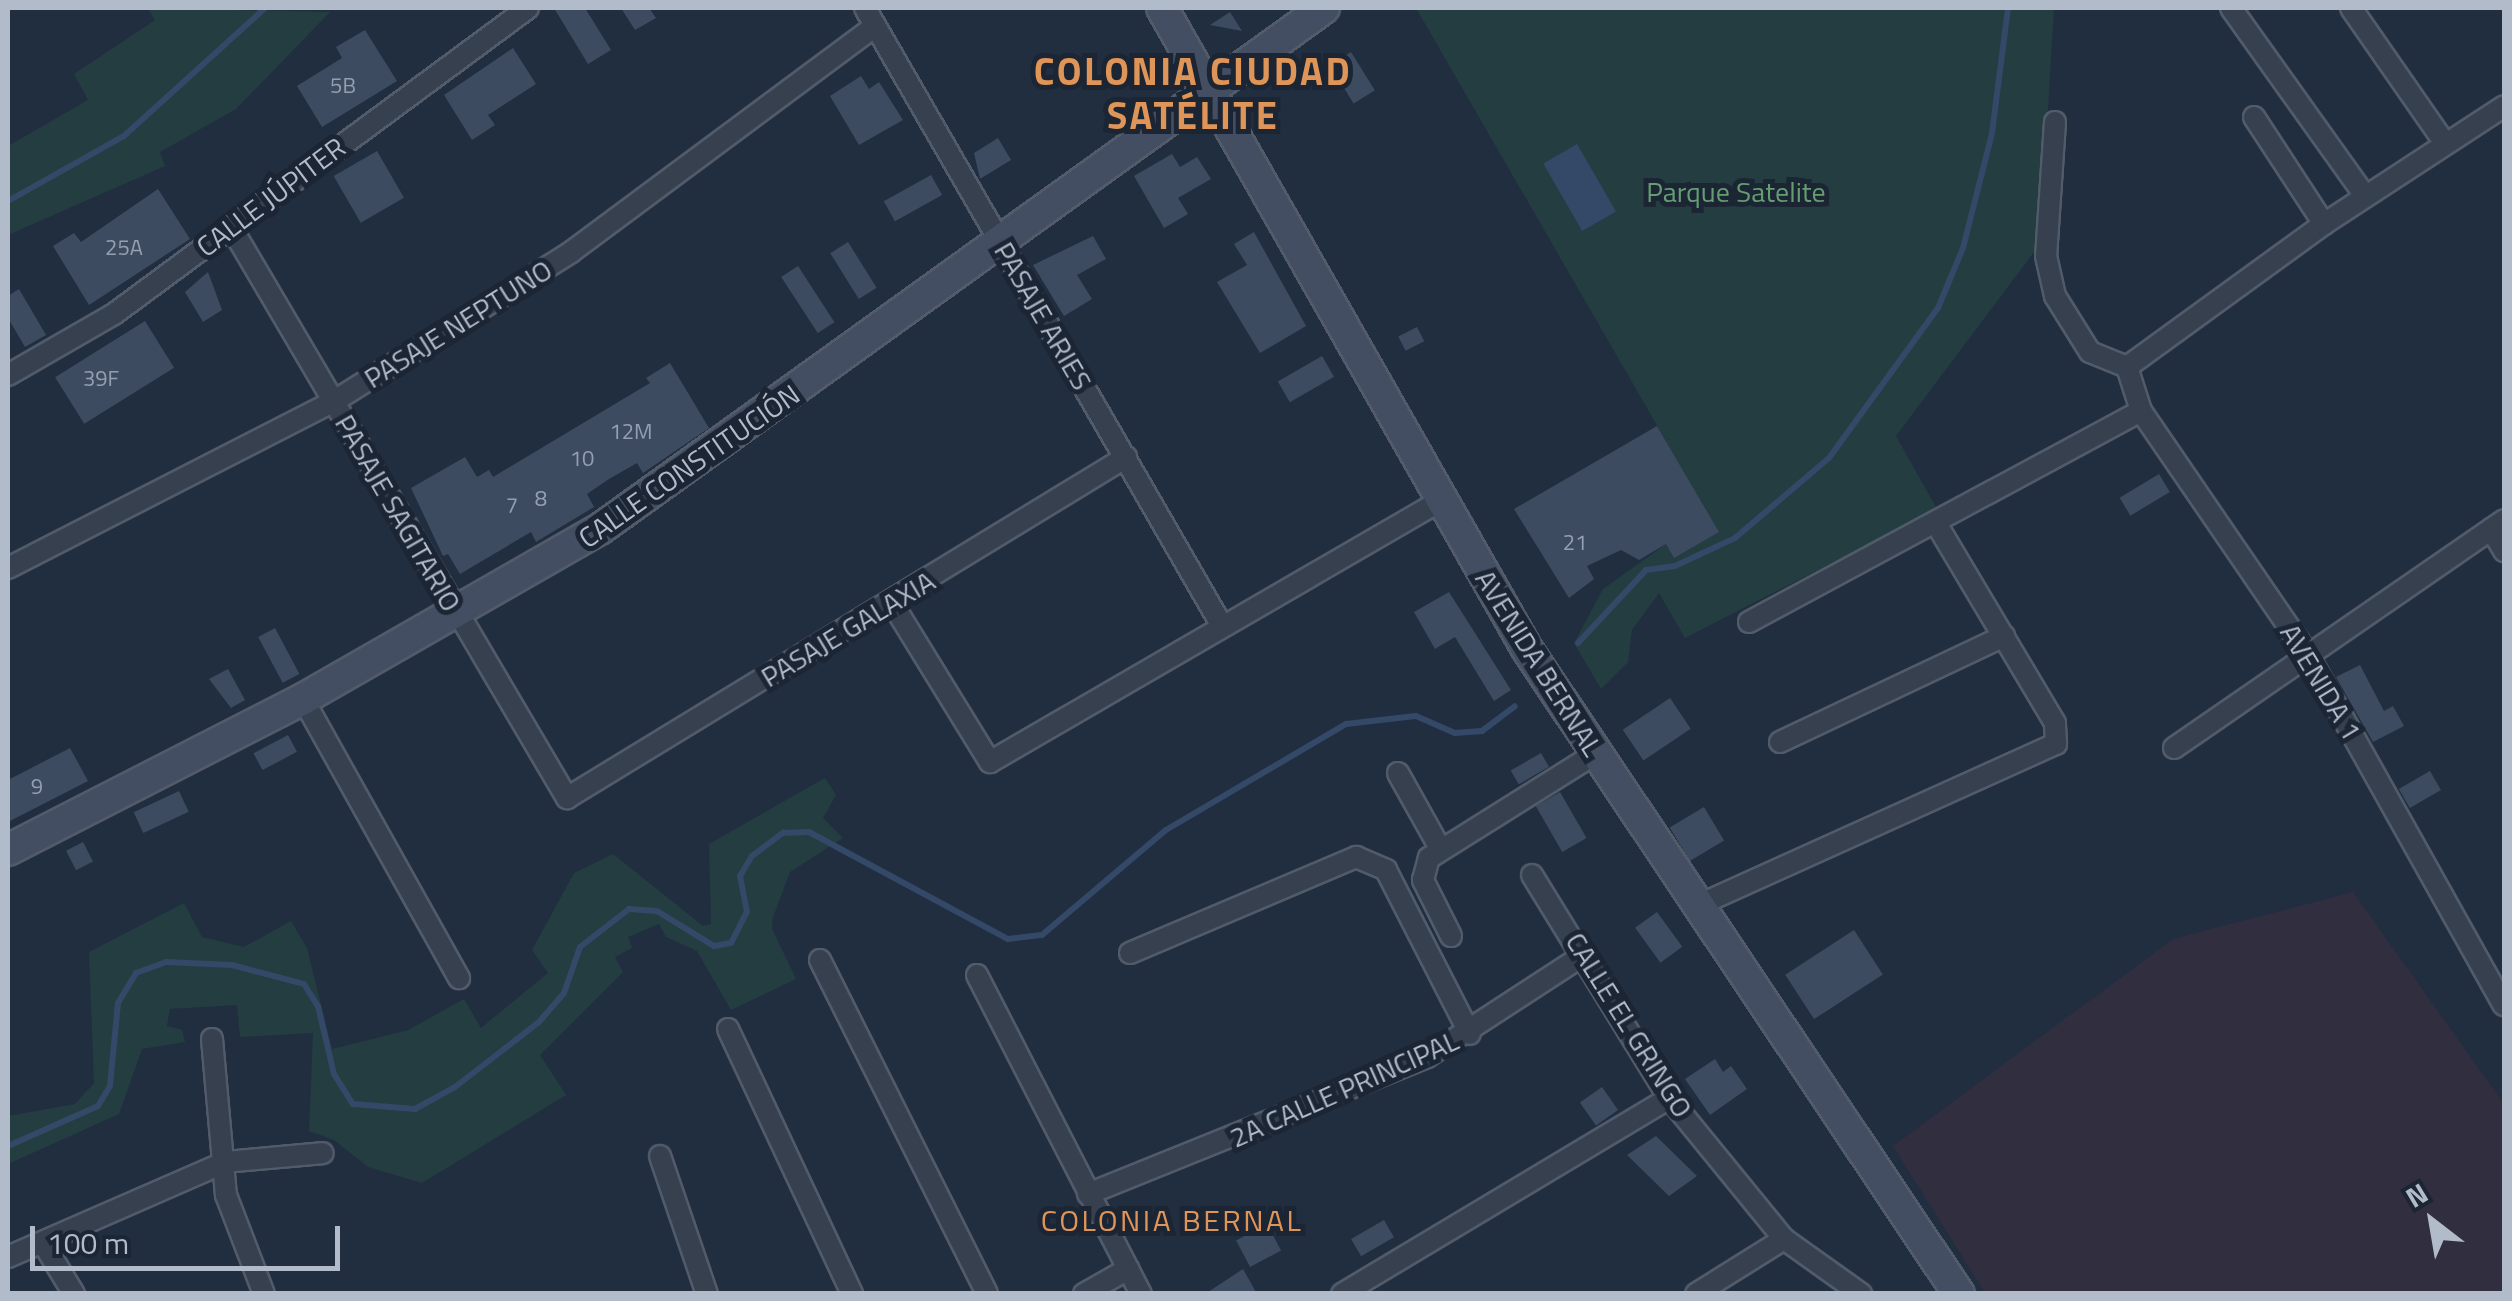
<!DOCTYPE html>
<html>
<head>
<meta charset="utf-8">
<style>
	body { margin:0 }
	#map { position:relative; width:2512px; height:1301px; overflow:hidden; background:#212e40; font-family:"Titillium Web",sans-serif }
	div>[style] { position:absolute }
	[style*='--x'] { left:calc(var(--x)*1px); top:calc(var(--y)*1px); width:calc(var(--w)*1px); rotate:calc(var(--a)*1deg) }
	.medical>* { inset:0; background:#312e40 }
	.green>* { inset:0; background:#233d41 }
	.water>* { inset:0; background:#344868; transform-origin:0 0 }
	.stream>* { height:6px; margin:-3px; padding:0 3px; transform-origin:3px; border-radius:3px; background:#344868 }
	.building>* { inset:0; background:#3d4b60; transform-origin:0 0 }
	.roads { filter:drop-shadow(2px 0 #515b6a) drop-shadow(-2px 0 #515b6a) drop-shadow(0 2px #515b6a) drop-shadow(0 -2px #515b6a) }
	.street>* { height:20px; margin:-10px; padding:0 10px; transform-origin:10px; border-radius:10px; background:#36404f }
	.secondary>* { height:30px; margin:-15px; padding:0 15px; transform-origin:15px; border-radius:15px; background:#434e63 }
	span { translate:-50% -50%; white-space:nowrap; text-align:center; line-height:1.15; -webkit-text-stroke:10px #1b2534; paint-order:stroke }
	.number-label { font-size:22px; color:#959fb0 }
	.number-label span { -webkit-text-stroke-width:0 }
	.park-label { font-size:28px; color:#669e74 }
	.street-label { font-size:28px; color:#b2bbca }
	.neighbourhood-label { font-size:30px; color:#df9558; letter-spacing:2.5px }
	.district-label { font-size:38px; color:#df9558; font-weight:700; letter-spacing:2.5px }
	.frame { position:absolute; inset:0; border:10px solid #b2bbca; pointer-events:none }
	.north { position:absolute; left:2382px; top:1171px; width:100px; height:100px; -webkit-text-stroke:8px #1b2534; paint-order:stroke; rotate:329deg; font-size:28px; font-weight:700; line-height:40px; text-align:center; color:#b2bbca }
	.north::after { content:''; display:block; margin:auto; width:35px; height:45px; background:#b2bbca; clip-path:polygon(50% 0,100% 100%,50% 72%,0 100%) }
	.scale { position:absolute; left:30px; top:1226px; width:310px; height:45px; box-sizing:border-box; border:5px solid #b2bbca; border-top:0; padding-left:12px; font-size:30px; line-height:35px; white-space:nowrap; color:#b2bbca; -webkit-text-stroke:8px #1b2534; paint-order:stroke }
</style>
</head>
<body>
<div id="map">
	<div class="medical">
		<i style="clip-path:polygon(2353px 892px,2504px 1104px,2504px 1293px,1985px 1293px,1893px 1146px,2173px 939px)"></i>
	</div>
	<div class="green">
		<i style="clip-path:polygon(147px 8px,330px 12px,236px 109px,160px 152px,165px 166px,8px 235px,8px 146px,88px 100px,74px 74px,155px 20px)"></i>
		<i style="clip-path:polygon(1416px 8px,2054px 8px,2040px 244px,1896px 436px,1937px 509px,1685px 638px,1659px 593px,1632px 630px,1628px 662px,1601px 689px,1574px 643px,1603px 589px,1666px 544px,1674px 557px,1718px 531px)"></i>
		<i style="clip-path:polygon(825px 778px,836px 795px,823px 818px,843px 838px,790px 872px,773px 917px,772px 929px,796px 979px,731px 1010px,697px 951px,666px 937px,659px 924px,628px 937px,632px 948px,615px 957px,623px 972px,540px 1055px,566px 1095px,422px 1183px,368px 1167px,334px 1140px,309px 1131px,313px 1033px,240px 1037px,237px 1005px,170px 1009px,167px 1026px,182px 1030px,185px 1042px,142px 1049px,119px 1114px,8px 1164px,8px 1116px,75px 1104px,94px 1083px,89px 952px,184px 903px,202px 937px,244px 947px,291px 921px,307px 948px,332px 1049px,408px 1030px,464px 999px,481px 1028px,548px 973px,532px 950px,574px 873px,613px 854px,703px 926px,711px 924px,709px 844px)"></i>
	</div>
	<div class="water">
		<i style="left:1577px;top:144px;width:78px;height:39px;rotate:60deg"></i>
	</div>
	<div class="stream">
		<i style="--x:8;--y:201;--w:133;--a:-29.3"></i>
		<i style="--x:124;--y:136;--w:190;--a:-42.2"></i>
		<i style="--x:1578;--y:643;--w:100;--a:-47"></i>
		<i style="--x:1646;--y:570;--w:29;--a:-8"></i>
		<i style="--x:1675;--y:566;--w:66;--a:-25"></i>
		<i style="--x:1735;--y:538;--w:123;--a:-40.4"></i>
		<i style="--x:1829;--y:458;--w:185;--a:-54"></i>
		<i style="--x:1938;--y:308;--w:65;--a:-67.4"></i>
		<i style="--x:1963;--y:248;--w:119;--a:-75.8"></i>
		<i style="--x:1992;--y:133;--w:126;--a:-82.7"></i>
		<i style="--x:8;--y:1146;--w:98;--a:-24"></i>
		<i style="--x:98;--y:1106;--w:23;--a:-59"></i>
		<i style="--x:110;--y:1086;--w:83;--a:-84.5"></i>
		<i style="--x:118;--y:1003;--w:35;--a:-59"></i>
		<i style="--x:136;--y:973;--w:32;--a:-20"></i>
		<i style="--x:166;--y:962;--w:66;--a:2.6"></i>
		<i style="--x:232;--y:965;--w:74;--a:14.8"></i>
		<i style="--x:304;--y:984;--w:26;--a:58"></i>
		<i style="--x:318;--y:1006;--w:70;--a:76.8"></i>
		<i style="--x:334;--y:1074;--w:36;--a:58"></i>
		<i style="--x:353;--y:1104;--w:62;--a:4.6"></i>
		<i style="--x:415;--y:1109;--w:46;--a:-28.8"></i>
		<i style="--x:455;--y:1087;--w:106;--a:-37.7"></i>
		<i style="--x:539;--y:1022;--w:38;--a:-49"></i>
		<i style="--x:564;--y:993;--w:49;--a:-70.8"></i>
		<i style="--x:580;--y:947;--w:62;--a:-37.8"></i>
		<i style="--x:629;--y:909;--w:28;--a:4"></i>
		<i style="--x:657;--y:911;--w:67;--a:31.6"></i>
		<i style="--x:714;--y:946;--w:17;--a:-10"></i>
		<i style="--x:731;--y:943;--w:35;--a:-63"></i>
		<i style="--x:747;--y:912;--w:37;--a:-101"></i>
		<i style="--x:740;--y:876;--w:23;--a:-59"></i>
		<i style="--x:752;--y:856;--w:39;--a:-37"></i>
		<i style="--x:783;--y:833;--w:26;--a:-2"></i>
		<i style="--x:809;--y:832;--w:226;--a:28.3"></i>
		<i style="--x:1008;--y:939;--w:34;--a:-7"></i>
		<i style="--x:1042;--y:935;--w:162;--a:-40.3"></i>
		<i style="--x:1166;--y:830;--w:209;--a:-30.5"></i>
		<i style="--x:1346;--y:724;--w:70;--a:-6.5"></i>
		<i style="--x:1416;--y:716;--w:43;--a:23.6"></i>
		<i style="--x:1455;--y:733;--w:27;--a:-4"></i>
		<i style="--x:1482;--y:731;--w:41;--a:-37.1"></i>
	</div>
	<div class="building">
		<i style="clip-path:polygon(554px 8px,585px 8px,611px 50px,588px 64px)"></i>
		<i style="clip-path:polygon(621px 8px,649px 8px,656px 18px,635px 30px)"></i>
		<i style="clip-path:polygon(1230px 12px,1242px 31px,1210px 25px)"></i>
		<i style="clip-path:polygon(365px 30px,397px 81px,322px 127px,297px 86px,342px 58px,336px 47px)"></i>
		<i style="clip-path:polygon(513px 48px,536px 84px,488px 115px,495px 125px,472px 140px,444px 95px)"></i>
		<i style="left:1351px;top:52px;width:45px;height:25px;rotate:58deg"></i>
		<i style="clip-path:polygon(861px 76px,869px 89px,879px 82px,903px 120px,859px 145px,830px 96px)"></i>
		<i style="clip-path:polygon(998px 138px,1011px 160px,980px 179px,974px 153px)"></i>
		<i style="left:377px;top:151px;width:54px;height:50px;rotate:60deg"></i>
		<i style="clip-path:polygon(1172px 154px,1180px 167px,1197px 157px,1211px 179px,1178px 198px,1188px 214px,1164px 228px,1134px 176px)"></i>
		<i style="left:931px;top:175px;width:23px;height:54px;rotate:61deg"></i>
		<i style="clip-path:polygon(158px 189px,190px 239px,89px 305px,53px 246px,74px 233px,81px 242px)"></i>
		<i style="clip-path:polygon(1254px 232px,1306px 326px,1260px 353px,1217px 282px,1247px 265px,1234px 244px)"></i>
		<i style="clip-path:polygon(1093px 236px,1106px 259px,1077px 275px,1092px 299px,1064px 316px,1033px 265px)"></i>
		<i style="left:848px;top:242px;width:54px;height:21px;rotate:58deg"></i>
		<i style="left:798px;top:266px;width:67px;height:20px;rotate:57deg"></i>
		<i style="clip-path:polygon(208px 272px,222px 310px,203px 322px,185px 292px)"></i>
		<i style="clip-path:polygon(19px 289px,46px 335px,25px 347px,8px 318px,8px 296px)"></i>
		<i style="left:145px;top:321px;width:55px;height:106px;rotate:58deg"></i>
		<i style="left:1417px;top:327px;width:16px;height:21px;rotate:63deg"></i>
		<i style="left:1322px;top:356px;width:24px;height:51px;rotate:60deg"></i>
		<i style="clip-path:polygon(670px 363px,709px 428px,643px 473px,637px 463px,609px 479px,587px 494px,594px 507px,536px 542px,531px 532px,460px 574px,448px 554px,443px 556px,411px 488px,465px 457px,477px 477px,489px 470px,493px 477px,650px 383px,646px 378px)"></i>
		<i style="clip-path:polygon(1657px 426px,1719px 532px,1674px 558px,1666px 544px,1639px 560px,1621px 550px,1587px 566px,1594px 579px,1569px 598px,1514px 509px)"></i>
		<i style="left:2159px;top:474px;width:21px;height:46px;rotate:59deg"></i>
		<i style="clip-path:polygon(1449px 592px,1511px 690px,1494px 701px,1455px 637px,1435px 649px,1414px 612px)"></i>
		<i style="left:275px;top:628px;width:52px;height:19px;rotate:62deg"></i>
		<i style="clip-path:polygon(2360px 665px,2384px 711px,2393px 706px,2404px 726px,2373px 742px,2336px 677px)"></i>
		<i style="clip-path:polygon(228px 669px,245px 700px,231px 708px,209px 679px)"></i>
		<i style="left:1670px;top:698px;width:37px;height:57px;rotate:56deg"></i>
		<i style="left:288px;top:735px;width:19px;height:39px;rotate:62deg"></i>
		<i style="clip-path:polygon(70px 748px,88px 781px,8px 822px,8px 780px)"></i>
		<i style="left:1541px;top:753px;width:16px;height:35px;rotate:60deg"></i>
		<i style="left:2430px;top:771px;width:22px;height:36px;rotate:60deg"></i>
		<i style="left:179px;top:791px;width:23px;height:50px;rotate:65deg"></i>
		<i style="left:1560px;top:792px;width:53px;height:28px;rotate:60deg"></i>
		<i style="left:1704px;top:807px;width:39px;height:40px;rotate:59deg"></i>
		<i style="left:83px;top:842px;width:22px;height:19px;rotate:63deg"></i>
		<i style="left:1657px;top:912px;width:43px;height:27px;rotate:54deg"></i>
		<i style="left:1854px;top:930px;width:53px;height:82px;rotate:57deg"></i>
		<i style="clip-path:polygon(1715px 1059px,1723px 1072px,1731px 1066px,1747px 1089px,1710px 1115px,1685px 1079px)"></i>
		<i style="left:1602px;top:1087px;width:28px;height:27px;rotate:55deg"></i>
		<i style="clip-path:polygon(1656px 1136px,1697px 1176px,1669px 1196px,1627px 1155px)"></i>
		<i style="left:1384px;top:1220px;width:20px;height:38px;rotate:60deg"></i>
		<i style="left:1267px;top:1224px;width:30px;height:35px;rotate:62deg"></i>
		<i style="clip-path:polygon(1243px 1269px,1257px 1294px,1205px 1294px)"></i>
	</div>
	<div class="roads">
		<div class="street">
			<i style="--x:865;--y:8;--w:711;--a:59.98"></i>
			<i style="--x:2231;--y:8;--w:231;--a:54.5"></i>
			<i style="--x:2351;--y:8;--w:163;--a:55.2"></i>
			<i style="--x:2254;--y:117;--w:128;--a:56.8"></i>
			<i style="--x:2055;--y:122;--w:134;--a:93.8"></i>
			<i style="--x:2046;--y:256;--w:41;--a:77.3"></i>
			<i style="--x:2055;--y:296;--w:66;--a:58"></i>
			<i style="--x:2090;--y:352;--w:40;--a:22"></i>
			<i style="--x:231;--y:227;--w:663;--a:59.53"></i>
			<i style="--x:567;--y:798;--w:655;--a:-31.38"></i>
			<i style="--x:2127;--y:367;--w:46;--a:72.3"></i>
			<i style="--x:2141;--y:411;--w:296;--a:55.6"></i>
			<i style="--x:2308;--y:655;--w:401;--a:60.8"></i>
			<i style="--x:2127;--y:367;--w:243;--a:-36"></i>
			<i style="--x:2324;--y:224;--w:215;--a:-33.2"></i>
			<i style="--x:8;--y:375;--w:122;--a:-29.9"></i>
			<i style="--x:114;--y:314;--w:515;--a:-36.47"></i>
			<i style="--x:2491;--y:529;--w:26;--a:59"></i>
			<i style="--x:8;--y:568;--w:365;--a:-27.1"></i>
			<i style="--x:333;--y:402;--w:281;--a:-32.2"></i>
			<i style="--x:571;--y:252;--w:379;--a:-36.6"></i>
			<i style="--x:892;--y:603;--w:187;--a:58.4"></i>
			<i style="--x:990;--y:762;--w:520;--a:-30.11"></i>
			<i style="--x:1749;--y:622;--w:445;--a:-28.3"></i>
			<i style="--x:303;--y:699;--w:320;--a:60.8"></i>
			<i style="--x:1780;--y:742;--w:248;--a:-25.3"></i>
			<i style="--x:2174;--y:748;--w:401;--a:-34.6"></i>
			<i style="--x:1398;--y:773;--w:88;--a:60.8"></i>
			<i style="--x:1532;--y:875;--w:262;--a:58.4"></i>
			<i style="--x:1669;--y:1098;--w:182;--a:50.8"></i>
			<i style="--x:1784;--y:1239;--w:95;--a:35.5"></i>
			<i style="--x:1699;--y:905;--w:392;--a:-24.3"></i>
			<i style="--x:2056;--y:744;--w:21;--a:-93"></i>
			<i style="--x:2055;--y:723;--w:230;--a:-120.8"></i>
			<i style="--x:1451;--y:936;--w:63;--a:-116.6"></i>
			<i style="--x:1423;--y:880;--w:23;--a:-75"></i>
			<i style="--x:1429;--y:858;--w:196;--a:-32.1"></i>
			<i style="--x:1130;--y:953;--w:246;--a:-23"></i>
			<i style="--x:1356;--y:857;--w:33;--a:23"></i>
			<i style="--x:1386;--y:870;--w:184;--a:62.9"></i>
			<i style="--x:820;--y:960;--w:373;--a:63.4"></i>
			<i style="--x:977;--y:975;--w:359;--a:62.8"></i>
			<i style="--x:728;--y:1029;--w:293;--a:64.9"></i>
			<i style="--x:212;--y:1039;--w:157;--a:84.9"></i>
			<i style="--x:226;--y:1195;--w:106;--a:69"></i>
			<i style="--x:660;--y:1156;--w:146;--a:71.2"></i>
			<i style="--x:1088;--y:1194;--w:366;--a:-22"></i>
			<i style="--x:1427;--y:1057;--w:189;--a:-33.1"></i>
			<i style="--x:43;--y:1243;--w:60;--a:58.7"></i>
			<i style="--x:8;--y:1257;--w:237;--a:-23.6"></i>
			<i style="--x:225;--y:1162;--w:98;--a:-5.2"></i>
			<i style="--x:1084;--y:1294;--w:51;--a:-29.6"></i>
			<i style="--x:1342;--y:1294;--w:381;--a:-30.9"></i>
			<i style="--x:1696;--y:1294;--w:104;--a:-32"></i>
		</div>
		<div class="secondary">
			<i style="--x:1162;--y:8;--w:738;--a:60.34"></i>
			<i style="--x:1527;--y:649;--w:776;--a:56.19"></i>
			<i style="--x:8;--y:850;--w:331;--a:-27.1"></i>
			<i style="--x:303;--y:699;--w:342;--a:-29.8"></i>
			<i style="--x:600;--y:529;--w:892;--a:-35.74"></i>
		</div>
	</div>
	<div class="number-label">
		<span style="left:343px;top:86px">5B</span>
		<span style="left:124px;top:248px">25A</span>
		<span style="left:101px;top:379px">39F</span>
		<span style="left:631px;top:432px">12M</span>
		<span style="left:582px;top:459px">10</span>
		<span style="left:541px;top:499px">8</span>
		<span style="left:512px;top:506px">7</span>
		<span style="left:1575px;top:543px">21</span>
		<span style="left:37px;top:787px">9</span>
	</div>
	<div class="park-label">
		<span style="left:1736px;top:192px">Parque Satelite</span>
	</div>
	<div class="street-label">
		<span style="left:271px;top:197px;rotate:-37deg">CALLE JÚPITER</span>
		<span style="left:1043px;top:316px;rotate:60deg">PASAJE ARIES</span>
		<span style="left:458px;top:324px;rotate:-32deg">PASAJE NEPTUNO</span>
		<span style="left:689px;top:466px;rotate:-35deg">CALLE CONSTITUCIÓN</span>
		<span style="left:398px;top:513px;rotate:60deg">PASAJE SAGITARIO</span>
		<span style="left:848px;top:629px;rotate:-31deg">PASAJE GALAXIA</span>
		<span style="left:1539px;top:663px;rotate:58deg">AVENIDA BERNAL</span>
		<span style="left:2321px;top:682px;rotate:59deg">AVENIDA 1</span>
		<span style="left:1629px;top:1025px;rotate:58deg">CALLE EL GRINGO</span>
		<span style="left:1344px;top:1089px;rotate:-24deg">2A CALLE PRINCIPAL</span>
	</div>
	<div class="neighbourhood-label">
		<span style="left:1172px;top:1220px">COLONIA BERNAL</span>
	</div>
	<div class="district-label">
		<span style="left:1193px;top:94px">COLONIA CIUDAD<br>SATÉLITE</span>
	</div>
	<div class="frame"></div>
	<div class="north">N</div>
	<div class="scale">100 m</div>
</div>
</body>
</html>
